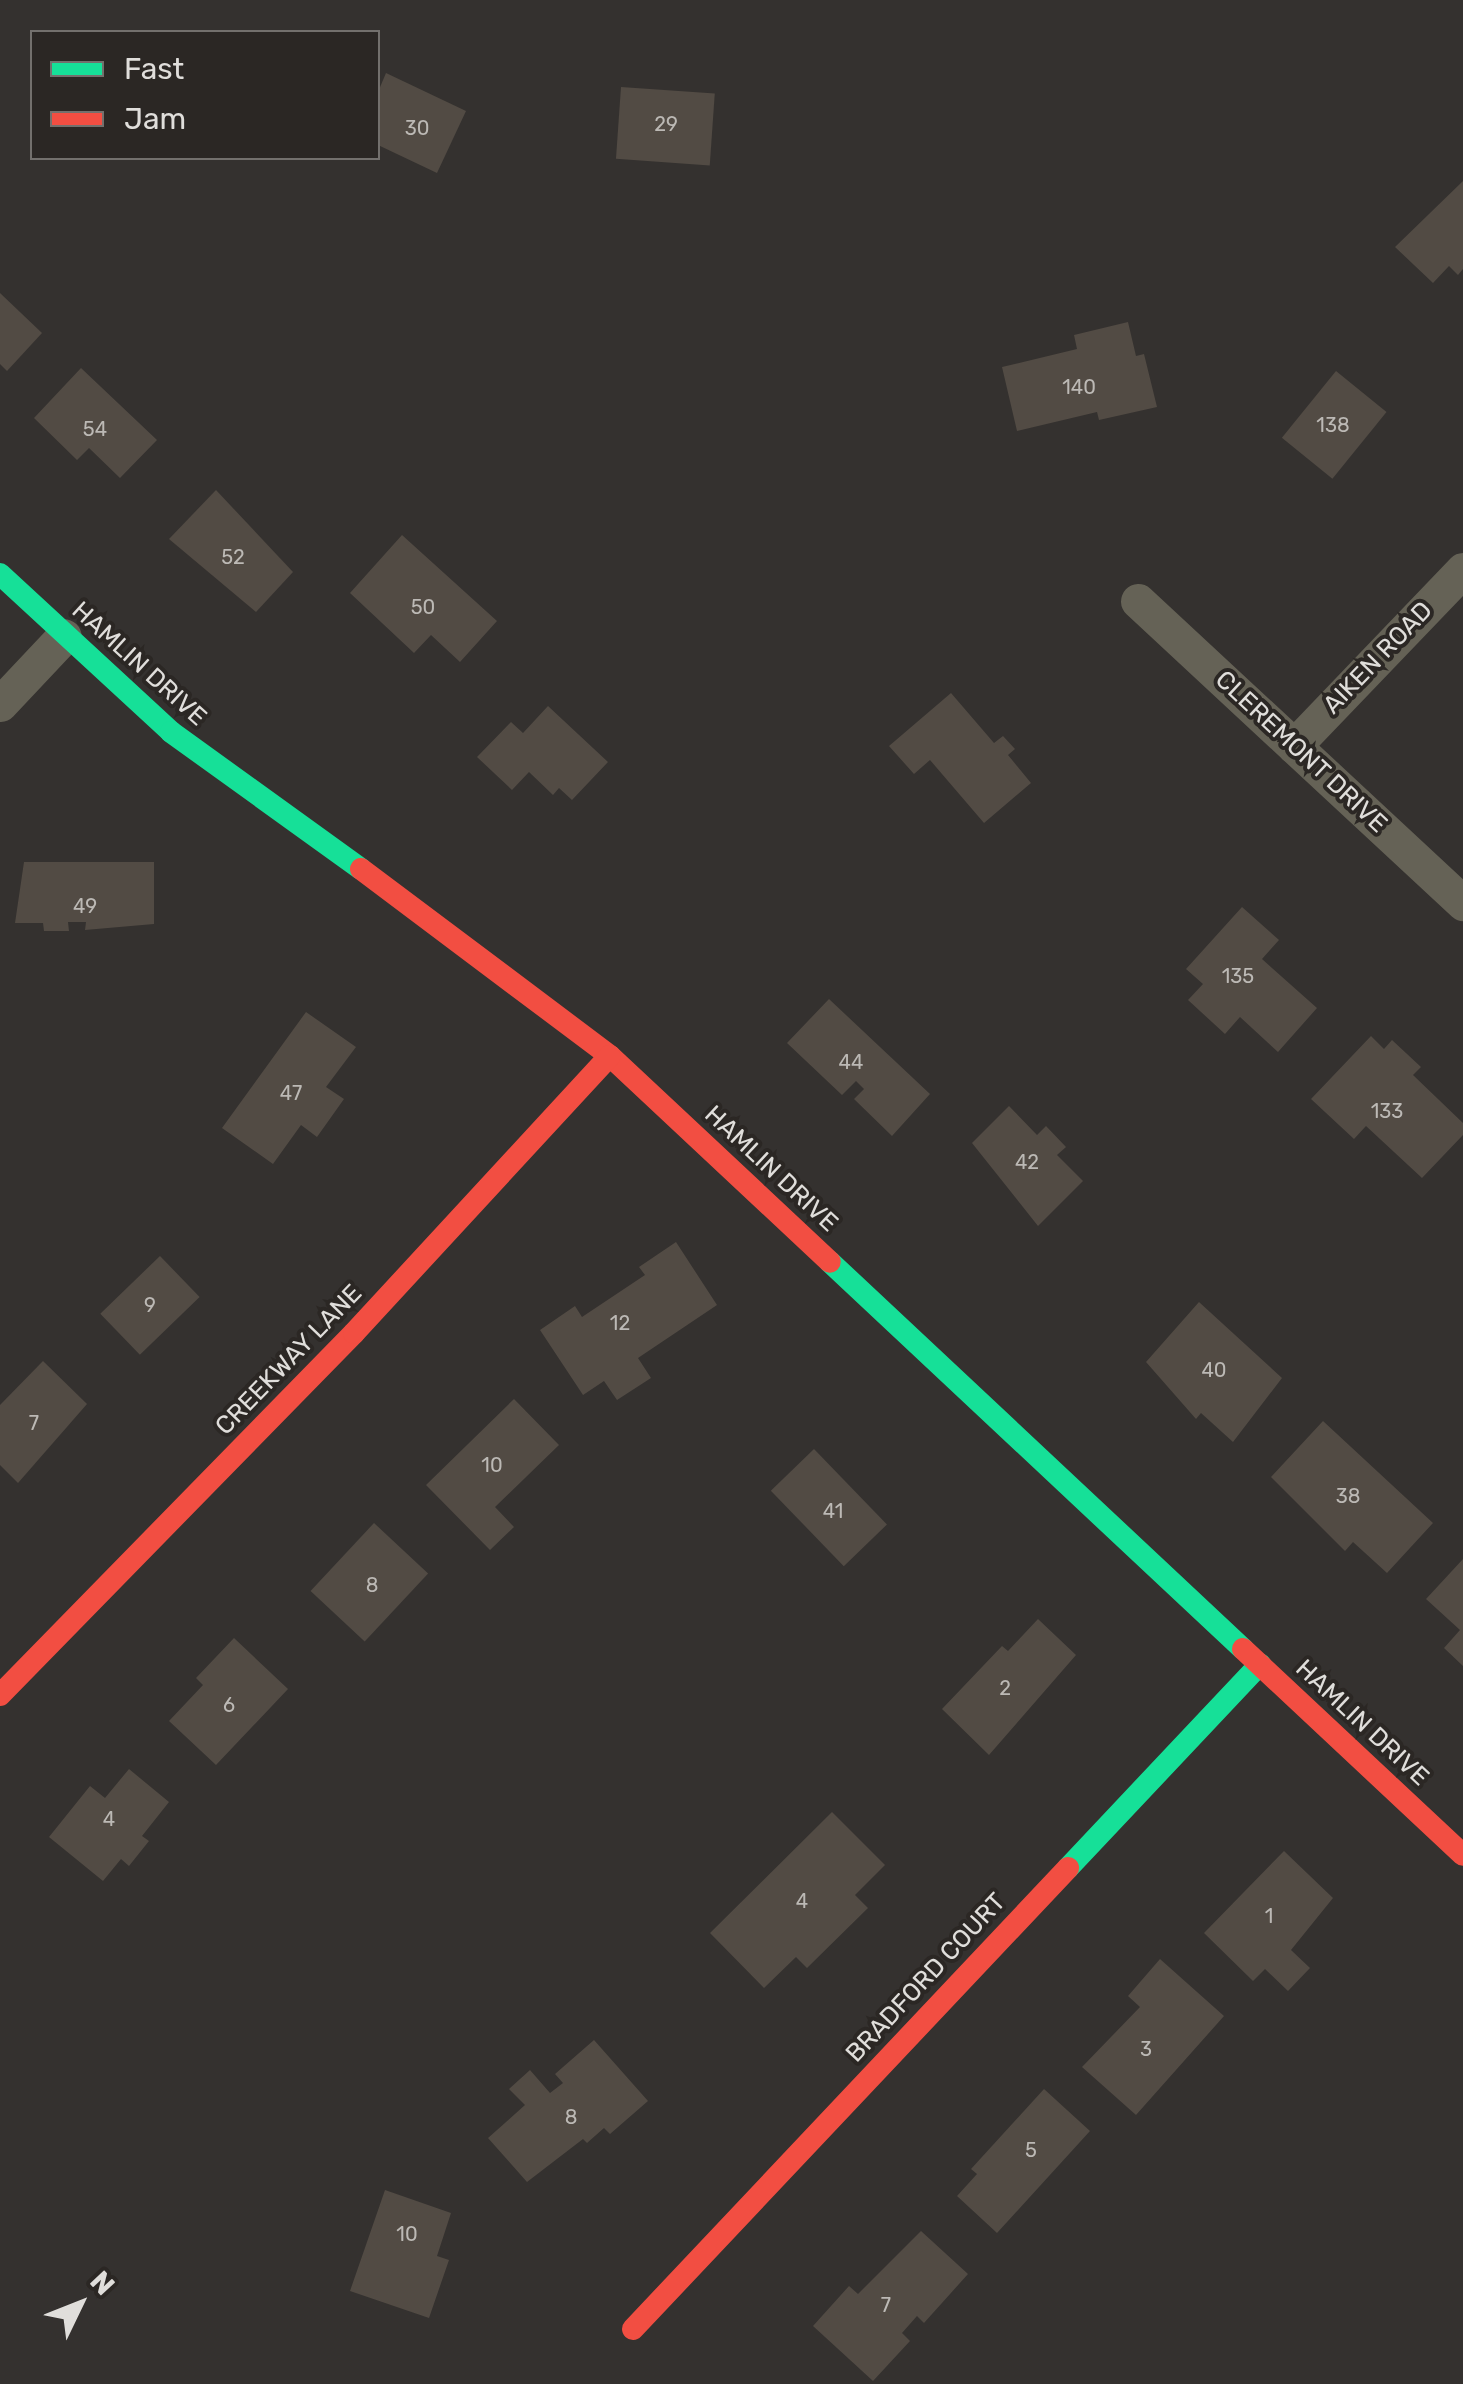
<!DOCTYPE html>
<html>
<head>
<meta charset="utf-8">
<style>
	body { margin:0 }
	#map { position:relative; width:1463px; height:2384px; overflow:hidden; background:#34312f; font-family:Rubik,sans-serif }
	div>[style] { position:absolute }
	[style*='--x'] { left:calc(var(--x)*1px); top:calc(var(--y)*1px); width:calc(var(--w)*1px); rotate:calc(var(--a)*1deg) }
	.building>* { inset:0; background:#524b44; transform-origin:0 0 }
	.street>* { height:35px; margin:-17.5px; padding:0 17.5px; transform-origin:17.5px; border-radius:17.5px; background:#656256 }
	.fast>* { height:22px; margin:-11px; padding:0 11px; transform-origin:11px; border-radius:11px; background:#16e098 }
	.jam>* { height:22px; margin:-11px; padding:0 11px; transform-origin:11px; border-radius:11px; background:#f24e42 }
	span { translate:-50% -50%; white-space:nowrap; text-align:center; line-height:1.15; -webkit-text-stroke:8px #2b2724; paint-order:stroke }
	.number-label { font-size:20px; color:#bcb9b5 }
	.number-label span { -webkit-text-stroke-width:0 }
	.street-label { font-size:25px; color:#e0dedb }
	.legend { position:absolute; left:30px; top:30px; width:350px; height:130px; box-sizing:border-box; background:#2b2724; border:2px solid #73706d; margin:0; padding:12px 18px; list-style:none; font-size:30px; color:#e0dedb }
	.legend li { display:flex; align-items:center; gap:20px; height:50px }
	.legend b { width:50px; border:2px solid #73706d }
	.north { position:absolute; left:30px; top:2254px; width:100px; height:100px; -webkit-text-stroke:8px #2b2724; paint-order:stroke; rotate:47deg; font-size:28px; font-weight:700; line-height:40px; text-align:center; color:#e0dedb }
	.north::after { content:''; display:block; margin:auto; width:35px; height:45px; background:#e0dedb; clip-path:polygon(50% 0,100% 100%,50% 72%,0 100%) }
</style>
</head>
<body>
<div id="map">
	<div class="building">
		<i style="clip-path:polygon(386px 73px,466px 111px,437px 173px,378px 145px,378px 92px)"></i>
		<i style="left:621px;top:87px;width:94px;height:72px;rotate:4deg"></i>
		<i style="clip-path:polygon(1463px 181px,1463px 269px,1458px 275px,1449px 266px,1433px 283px,1395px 247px)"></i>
		<i style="clip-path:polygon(0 293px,42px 333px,7px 371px,0 364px)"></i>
		<i style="clip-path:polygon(1128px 322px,1136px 356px,1144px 354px,1157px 407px,1099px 420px,1097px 412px,1017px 431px,1002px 367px,1077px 349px,1074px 335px)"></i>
		<i style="clip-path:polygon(81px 368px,157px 440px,120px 478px,89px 448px,77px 460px,34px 418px)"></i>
		<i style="left:1336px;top:371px;width:65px;height:86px;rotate:39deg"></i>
		<i style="clip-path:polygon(216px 490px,293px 572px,256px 612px,169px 539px)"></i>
		<i style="clip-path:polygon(402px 535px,497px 621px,460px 662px,431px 635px,414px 653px,350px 593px)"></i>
		<i style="clip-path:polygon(951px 693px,994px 743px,1003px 736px,1015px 749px,1008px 755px,1031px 783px,984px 823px,930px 760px,914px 774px,889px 746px)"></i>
		<i style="clip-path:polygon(548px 706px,608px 762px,572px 800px,559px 788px,553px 795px,529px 772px,512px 790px,477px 757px,511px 722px,523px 733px)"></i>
		<i style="clip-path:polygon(24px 862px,154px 862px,154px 924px,85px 930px,86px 922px,68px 922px,69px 931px,44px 931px,43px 923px,15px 923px)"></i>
		<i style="clip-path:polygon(1242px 907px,1279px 940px,1262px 959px,1317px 1008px,1278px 1052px,1240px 1017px,1225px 1034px,1188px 1000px,1203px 984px,1186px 969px)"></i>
		<i style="clip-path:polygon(829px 999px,930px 1094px,892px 1136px,854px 1099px,864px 1089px,856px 1081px,842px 1095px,787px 1043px)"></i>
		<i style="clip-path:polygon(306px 1012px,356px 1047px,326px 1087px,344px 1099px,317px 1137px,301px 1125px,273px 1164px,222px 1128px)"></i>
		<i style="clip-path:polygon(1371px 1036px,1384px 1049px,1392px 1040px,1421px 1067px,1413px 1075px,1463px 1123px,1463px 1135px,1422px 1178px,1366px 1126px,1354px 1139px,1311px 1099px)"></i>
		<i style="clip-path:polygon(1009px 1106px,1037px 1135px,1046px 1126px,1066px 1147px,1057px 1155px,1083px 1181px,1038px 1226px,972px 1143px)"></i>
		<i style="clip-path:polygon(676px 1242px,717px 1305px,638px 1358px,651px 1378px,617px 1400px,604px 1381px,583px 1395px,540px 1330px,575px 1306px,582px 1317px,645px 1275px,639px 1267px)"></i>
		<i style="left:160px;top:1256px;width:57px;height:83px;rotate:46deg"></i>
		<i style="clip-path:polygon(1199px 1302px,1282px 1378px,1233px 1442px,1201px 1413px,1196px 1419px,1146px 1362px)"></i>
		<i style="clip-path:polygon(43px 1361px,87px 1404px,18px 1483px,0 1465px,0 1405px)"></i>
		<i style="clip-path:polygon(514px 1399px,559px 1445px,495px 1507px,514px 1527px,490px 1550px,426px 1485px)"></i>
		<i style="clip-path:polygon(1323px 1421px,1433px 1523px,1387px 1573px,1353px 1542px,1345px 1551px,1271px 1477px)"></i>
		<i style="left:814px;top:1449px;width:105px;height:60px;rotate:46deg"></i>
		<i style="left:374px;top:1523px;width:74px;height:93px;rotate:43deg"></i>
		<i style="clip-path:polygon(1463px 1559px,1463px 1666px,1444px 1648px,1460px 1630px,1426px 1599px)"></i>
		<i style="clip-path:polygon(1038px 1619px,1076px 1655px,989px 1755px,942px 1709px,1002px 1646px,1008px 1651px)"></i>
		<i style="clip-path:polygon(234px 1638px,288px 1689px,216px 1765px,169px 1721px,203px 1685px,196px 1678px)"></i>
		<i style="clip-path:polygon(129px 1769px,169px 1802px,142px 1836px,149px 1841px,129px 1866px,121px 1859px,103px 1881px,49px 1837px,90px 1786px,105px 1798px)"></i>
		<i style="clip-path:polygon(832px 1812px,885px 1865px,855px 1895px,868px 1908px,807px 1968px,796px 1957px,764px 1988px,710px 1933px)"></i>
		<i style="clip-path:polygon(1284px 1851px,1333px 1898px,1291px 1950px,1310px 1968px,1288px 1991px,1265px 1969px,1253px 1981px,1204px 1933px)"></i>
		<i style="clip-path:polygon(1160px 1959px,1224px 2016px,1136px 2115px,1082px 2067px,1140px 2007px,1128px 1996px)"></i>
		<i style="clip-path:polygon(594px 2040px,648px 2101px,610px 2134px,604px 2128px,587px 2143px,583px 2139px,527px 2182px,488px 2138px,525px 2105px,509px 2089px,530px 2070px,550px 2093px,563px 2083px,555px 2074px)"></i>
		<i style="clip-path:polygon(1044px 2089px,1090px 2131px,997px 2233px,957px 2196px,977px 2174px,971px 2169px)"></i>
		<i style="clip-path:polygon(385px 2190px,451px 2213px,437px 2256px,449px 2260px,429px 2318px,350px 2291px)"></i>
		<i style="clip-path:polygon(921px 2231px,968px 2274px,924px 2323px,917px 2316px,902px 2333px,910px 2341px,873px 2381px,813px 2326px,849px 2286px,858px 2294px)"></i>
	</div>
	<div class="street">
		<i style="--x:1138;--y:601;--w:444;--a:42.9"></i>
		<i style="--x:0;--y:704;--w:93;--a:-46.7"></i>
		<i style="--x:1294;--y:746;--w:244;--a:-46.2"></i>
	</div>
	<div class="fast">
		<i style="--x:0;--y:574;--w:233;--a:42.7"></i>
		<i style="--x:171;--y:732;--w:234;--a:35.8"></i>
		<i style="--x:830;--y:1262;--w:566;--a:43.14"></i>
		<i style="--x:1068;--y:1868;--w:280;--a:-46.7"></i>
	</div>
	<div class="jam">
		<i style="--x:361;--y:869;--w:311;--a:36.9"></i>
		<i style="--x:610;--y:1056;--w:301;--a:43.1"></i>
		<i style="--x:1243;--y:1649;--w:301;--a:43.1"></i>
		<i style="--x:0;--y:1695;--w:506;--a:-45.64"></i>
		<i style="--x:354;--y:1333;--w:377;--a:-47.3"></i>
		<i style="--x:633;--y:2329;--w:634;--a:-46.66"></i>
	</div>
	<div class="number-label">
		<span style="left:666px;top:124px">29</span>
		<span style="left:417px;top:128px">30</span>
		<span style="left:1079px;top:387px">140</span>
		<span style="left:1333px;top:425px">138</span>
		<span style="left:95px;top:429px">54</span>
		<span style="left:233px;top:557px">52</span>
		<span style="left:423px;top:607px">50</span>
		<span style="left:85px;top:906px">49</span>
		<span style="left:1238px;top:976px">135</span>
		<span style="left:851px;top:1062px">44</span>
		<span style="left:291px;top:1093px">47</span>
		<span style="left:1387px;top:1111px">133</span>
		<span style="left:1027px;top:1162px">42</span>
		<span style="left:150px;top:1305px">9</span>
		<span style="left:620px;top:1323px">12</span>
		<span style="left:1214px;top:1370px">40</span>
		<span style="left:34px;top:1423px">7</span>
		<span style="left:492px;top:1465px">10</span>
		<span style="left:1348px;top:1496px">38</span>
		<span style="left:833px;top:1511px">41</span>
		<span style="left:372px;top:1585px">8</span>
		<span style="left:1005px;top:1688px">2</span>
		<span style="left:229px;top:1705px">6</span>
		<span style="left:109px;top:1819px">4</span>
		<span style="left:802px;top:1901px">4</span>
		<span style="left:1269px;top:1916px">1</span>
		<span style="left:1146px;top:2049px">3</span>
		<span style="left:571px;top:2117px">8</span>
		<span style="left:1031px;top:2150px">5</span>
		<span style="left:407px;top:2234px">10</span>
		<span style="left:886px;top:2305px">7</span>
	</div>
	<div class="street-label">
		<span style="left:1378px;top:658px;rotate:-46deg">AIKEN ROAD</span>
		<span style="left:139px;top:664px;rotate:42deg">HAMLIN DRIVE</span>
		<span style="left:1301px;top:752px;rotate:43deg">CLEREMONT DRIVE</span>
		<span style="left:771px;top:1169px;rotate:43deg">HAMLIN DRIVE</span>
		<span style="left:289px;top:1360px;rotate:-46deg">CREEKWAY LANE</span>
		<span style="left:1362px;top:1723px;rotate:43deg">HAMLIN DRIVE</span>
		<span style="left:926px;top:1978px;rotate:-47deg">BRADFORD COURT</span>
	</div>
	<ul class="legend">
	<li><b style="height:12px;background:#16e098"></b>Fast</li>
	<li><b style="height:12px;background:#f24e42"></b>Jam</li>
	</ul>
	<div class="north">N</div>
</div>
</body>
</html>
